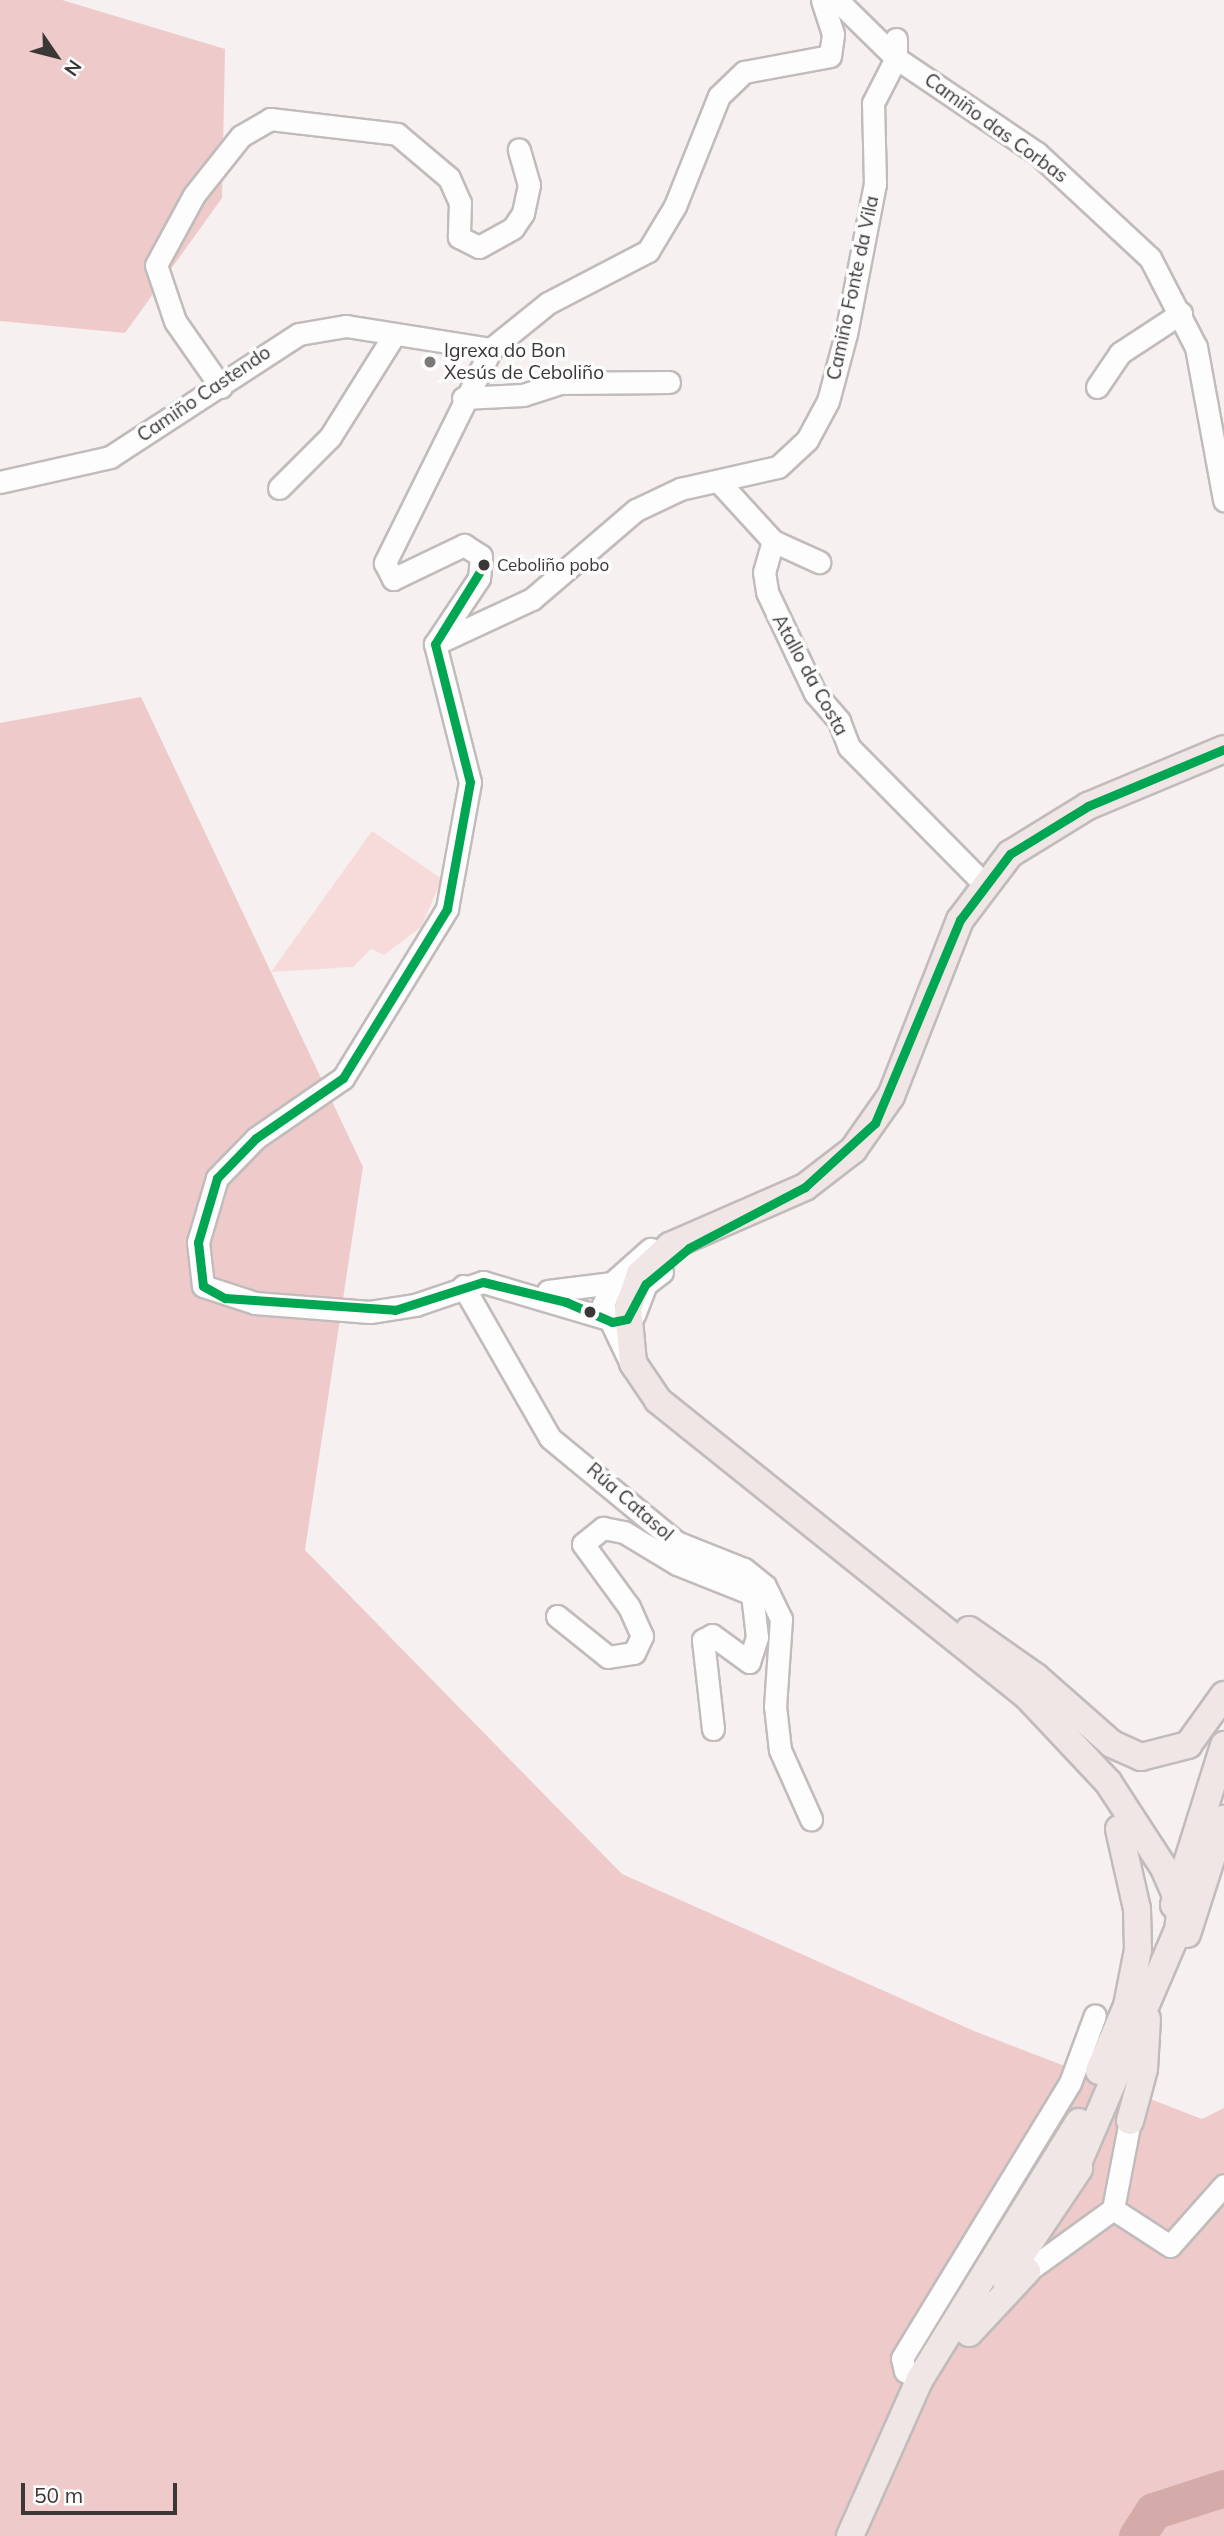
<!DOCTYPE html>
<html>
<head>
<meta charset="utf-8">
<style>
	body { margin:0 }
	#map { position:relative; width:1224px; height:2536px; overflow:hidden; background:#f6f0f0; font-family:Mulish,sans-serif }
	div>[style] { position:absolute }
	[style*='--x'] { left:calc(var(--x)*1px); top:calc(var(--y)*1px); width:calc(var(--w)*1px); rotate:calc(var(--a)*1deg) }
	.green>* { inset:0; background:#f7dbda }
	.forest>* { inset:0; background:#eecbca }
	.river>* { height:37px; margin:-18.5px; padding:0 18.5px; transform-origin:18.5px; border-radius:18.5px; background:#d5aba9 }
	.roads { filter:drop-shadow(2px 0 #c1bcbb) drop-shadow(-2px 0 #c1bcbb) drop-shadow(0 2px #c1bcbb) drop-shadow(0 -2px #c1bcbb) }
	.minor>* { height:21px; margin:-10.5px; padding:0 10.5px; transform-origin:10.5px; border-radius:10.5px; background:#fefdfd }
	.major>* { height:26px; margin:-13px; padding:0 13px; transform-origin:13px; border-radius:13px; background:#f0e6e6 }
	.bus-1>* { height:9px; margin:-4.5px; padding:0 4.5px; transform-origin:4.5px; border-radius:4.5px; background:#00a651 }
	.dots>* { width:19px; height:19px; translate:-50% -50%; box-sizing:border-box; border:4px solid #fdfdfd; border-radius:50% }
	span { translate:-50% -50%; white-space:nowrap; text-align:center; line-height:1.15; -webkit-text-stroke:7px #fdfdfd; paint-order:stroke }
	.bus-label { font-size:17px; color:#3c3737 }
	.left { translate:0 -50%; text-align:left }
	.street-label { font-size:19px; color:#3c3737 }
	.poi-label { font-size:19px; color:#3c3737 }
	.north { position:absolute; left:21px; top:21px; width:70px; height:70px; -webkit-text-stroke:5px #fdfdfd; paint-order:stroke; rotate:125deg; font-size:19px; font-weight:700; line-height:28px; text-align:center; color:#3c3737 }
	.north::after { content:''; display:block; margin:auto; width:24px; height:32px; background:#3c3737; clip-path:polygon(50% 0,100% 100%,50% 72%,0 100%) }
	.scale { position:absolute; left:21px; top:2483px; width:156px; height:32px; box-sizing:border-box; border:4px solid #3c3737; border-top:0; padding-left:9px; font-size:21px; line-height:24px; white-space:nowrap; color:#3c3737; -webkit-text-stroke:5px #fdfdfd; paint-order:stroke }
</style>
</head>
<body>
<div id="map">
	<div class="green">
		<i style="clip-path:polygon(372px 831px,442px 879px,421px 927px,384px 955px,371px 949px,353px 967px,271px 972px)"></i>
	</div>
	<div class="forest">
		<i style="clip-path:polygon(0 0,62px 0,225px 49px,222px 198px,125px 333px,0 321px)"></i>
		<i style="clip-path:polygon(141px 697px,363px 1167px,305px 1550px,622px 1874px,974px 2031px,1202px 2119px,1224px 2108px,1224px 2536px,0 2536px,0 723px)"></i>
	</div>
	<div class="river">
		<i style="--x:1137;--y:2536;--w:30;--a:-57"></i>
		<i style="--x:1153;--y:2511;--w:75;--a:-17.9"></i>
	</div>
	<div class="roads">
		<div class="minor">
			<i style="--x:837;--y:0;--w:83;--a:44.5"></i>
			<i style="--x:896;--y:58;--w:170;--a:34"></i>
			<i style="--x:1037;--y:153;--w:154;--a:42.9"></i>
			<i style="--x:1150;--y:258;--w:100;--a:62.7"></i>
			<i style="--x:1196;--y:347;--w:156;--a:79.6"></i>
			<i style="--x:491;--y:349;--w:73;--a:-38.9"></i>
			<i style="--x:548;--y:303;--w:113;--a:-27.5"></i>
			<i style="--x:648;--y:251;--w:52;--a:-59"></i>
			<i style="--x:675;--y:206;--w:118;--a:-68.2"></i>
			<i style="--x:719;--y:96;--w:35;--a:-44"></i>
			<i style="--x:744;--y:72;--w:87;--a:-10.5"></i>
			<i style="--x:830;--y:56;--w:22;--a:-82"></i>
			<i style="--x:833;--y:34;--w:36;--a:-108"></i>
			<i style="--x:221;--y:387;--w:80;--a:-124.9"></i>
			<i style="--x:175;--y:321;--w:59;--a:-108.7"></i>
			<i style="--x:156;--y:265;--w:80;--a:-61.5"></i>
			<i style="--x:194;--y:195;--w:75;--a:-51.5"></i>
			<i style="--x:241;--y:136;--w:34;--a:-30"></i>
			<i style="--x:270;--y:119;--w:128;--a:6.7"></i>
			<i style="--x:397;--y:134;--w:68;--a:40.2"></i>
			<i style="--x:449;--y:178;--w:27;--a:66"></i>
			<i style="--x:460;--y:203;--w:34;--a:92"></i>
			<i style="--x:459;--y:237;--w:22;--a:27"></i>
			<i style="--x:479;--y:247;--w:39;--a:-29"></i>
			<i style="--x:513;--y:228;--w:18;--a:-56"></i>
			<i style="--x:523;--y:213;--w:29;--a:-78"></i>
			<i style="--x:529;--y:185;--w:37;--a:-106"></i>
			<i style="--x:1097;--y:387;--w:41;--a:-55.9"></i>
			<i style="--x:1120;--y:353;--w:73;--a:-33.3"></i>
			<i style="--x:463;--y:398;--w:60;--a:-2.9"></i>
			<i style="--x:523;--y:395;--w:39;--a:-18"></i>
			<i style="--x:560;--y:383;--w:109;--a:-0.5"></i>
			<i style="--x:0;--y:482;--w:113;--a:-12.8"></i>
			<i style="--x:110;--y:457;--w:225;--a:-33.1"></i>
			<i style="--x:299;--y:334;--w:48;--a:-9.7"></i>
			<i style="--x:346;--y:326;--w:147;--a:9"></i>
			<i style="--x:491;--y:349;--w:239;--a:116.4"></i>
			<i style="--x:385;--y:563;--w:18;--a:63"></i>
			<i style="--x:393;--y:579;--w:79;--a:-25.6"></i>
			<i style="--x:464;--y:545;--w:20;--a:33"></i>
			<i style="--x:481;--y:556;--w:22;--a:95"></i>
			<i style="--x:479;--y:578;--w:79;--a:123.7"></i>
			<i style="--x:719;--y:482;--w:80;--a:47.5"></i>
			<i style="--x:773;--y:541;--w:51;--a:24.5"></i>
			<i style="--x:279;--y:488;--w:72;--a:-45"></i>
			<i style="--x:330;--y:437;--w:117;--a:-57.9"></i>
			<i style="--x:773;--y:541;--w:32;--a:106"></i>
			<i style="--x:764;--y:572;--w:20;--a:81"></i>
			<i style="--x:767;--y:592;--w:112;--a:64.6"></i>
			<i style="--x:815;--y:693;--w:37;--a:49"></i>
			<i style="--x:839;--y:721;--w:28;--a:69"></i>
			<i style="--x:849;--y:747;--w:191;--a:45.4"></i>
			<i style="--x:435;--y:644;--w:142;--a:75.8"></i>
			<i style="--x:470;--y:782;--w:129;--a:100.3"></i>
			<i style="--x:447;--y:909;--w:198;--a:121.6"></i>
			<i style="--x:343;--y:1078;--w:106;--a:145.4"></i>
			<i style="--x:256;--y:1138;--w:56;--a:134.3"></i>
			<i style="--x:217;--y:1178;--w:67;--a:106.5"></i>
			<i style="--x:198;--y:1242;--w:44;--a:83.5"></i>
			<i style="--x:203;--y:1286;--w:55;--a:18.1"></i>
			<i style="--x:255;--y:1303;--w:115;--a:4.5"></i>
			<i style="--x:370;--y:1312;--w:46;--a:-8.8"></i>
			<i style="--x:415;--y:1305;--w:72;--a:-18.7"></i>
			<i style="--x:483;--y:1282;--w:141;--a:16.5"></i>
			<i style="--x:618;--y:1322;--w:17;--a:-24"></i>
			<i style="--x:634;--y:1315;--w:33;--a:-69"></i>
			<i style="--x:646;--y:1284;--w:20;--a:-37"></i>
			<i style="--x:435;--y:644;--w:107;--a:-24.9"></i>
			<i style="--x:532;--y:599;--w:137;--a:-40.6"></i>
			<i style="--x:636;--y:510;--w:49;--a:-25.5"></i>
			<i style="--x:680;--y:489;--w:100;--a:-12.7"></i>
			<i style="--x:778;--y:467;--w:40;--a:-43"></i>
			<i style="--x:807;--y:440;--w:44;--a:-61.7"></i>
			<i style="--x:828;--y:401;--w:69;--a:-75"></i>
			<i style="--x:846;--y:334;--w:153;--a:-79.1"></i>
			<i style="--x:875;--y:184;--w:81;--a:-91.4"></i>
			<i style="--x:873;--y:103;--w:51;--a:-62.9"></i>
			<i style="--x:896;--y:58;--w:19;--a:-90"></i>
			<i style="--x:463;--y:1286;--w:175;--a:60.2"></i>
			<i style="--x:550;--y:1438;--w:163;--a:39.5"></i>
			<i style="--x:676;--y:1542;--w:73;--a:21.7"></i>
			<i style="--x:744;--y:1569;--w:27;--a:39"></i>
			<i style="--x:765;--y:1586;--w:37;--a:64"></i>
			<i style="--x:781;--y:1619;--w:87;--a:93.9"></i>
			<i style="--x:775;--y:1706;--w:44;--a:83.5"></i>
			<i style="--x:780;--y:1750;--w:76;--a:65.8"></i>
			<i style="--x:548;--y:1291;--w:73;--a:-7.1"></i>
			<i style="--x:633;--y:1368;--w:70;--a:-115.5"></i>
			<i style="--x:603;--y:1305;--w:25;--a:-67"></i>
			<i style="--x:613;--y:1282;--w:50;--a:-41.7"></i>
			<i style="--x:557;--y:1616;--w:65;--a:38.8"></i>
			<i style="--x:608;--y:1657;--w:26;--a:-9"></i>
			<i style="--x:634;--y:1653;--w:19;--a:-65"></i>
			<i style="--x:642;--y:1636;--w:32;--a:-114"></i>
			<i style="--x:629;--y:1607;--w:78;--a:-126.1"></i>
			<i style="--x:583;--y:1544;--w:26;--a:-39"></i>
			<i style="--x:603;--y:1528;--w:21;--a:11"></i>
			<i style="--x:624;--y:1532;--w:62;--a:31.1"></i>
			<i style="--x:677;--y:1564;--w:81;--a:21.8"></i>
			<i style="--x:752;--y:1594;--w:15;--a:-32"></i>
			<i style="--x:713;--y:1729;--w:90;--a:-96.4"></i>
			<i style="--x:703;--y:1640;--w:10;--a:-29"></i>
			<i style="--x:712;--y:1635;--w:46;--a:36.1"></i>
			<i style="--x:749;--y:1662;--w:26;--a:-72"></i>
			<i style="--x:757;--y:1637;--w:43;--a:-96.6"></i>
			<i style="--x:1113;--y:2209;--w:68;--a:33"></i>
			<i style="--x:1170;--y:2246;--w:81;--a:-48.5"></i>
			<i style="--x:1113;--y:2209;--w:90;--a:-79.1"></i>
			<i style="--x:1033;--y:2267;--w:99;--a:-35.9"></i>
			<i style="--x:920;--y:2379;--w:17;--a:-152"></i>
			<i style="--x:905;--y:2371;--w:13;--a:-103"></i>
			<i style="--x:902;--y:2358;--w:322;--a:-58.6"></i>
			<i style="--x:1070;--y:2083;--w:72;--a:-69.8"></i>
		</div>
		<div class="major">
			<i style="--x:969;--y:1630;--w:82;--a:35"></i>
			<i style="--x:1036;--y:1677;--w:101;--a:41.4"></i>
			<i style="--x:1112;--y:1744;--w:32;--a:24"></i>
			<i style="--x:1141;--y:1757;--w:49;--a:-14.3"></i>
			<i style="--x:1188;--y:1745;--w:62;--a:-54.2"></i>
			<i style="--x:1174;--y:1905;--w:168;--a:-72.6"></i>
			<i style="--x:1187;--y:1934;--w:121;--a:-72.2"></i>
			<i style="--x:1099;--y:2071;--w:71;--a:-66.7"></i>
			<i style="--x:1127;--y:2006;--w:57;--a:-78.9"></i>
			<i style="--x:1138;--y:1950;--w:41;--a:-91.4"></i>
			<i style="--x:1137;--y:1909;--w:82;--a:-102.7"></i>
			<i style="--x:1130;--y:2121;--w:54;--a:-74.9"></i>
			<i style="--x:1144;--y:2069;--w:50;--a:-86.6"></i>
			<i style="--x:1070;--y:2182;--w:274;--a:-66.8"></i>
			<i style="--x:1178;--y:1930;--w:23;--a:-83"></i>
			<i style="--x:1181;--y:1907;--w:43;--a:-113.6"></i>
			<i style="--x:1164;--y:1868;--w:103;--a:-123.1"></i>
			<i style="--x:1108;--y:1782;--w:118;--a:-133.3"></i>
			<i style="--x:1027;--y:1696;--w:473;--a:-141.3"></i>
			<i style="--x:658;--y:1400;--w:45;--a:-124"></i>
			<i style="--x:633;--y:1363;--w:54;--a:-95.3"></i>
			<i style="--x:628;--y:1309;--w:37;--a:-71"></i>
			<i style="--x:640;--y:1274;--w:41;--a:-43"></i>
			<i style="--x:670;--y:1246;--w:147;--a:-23.6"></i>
			<i style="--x:805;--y:1187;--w:61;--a:-37.6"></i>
			<i style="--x:853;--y:1150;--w:66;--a:-54.9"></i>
			<i style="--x:891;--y:1096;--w:189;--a:-68.6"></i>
			<i style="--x:960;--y:920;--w:83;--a:-52.9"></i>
			<i style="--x:1010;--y:854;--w:92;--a:-31.6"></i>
			<i style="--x:1088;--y:806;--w:147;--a:-22.7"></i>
			<i style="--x:1005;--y:2279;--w:133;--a:-56.1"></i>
			<i style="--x:969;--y:2333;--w:85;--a:-46.9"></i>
			<i style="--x:850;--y:2536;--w:172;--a:-66"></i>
			<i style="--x:920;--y:2379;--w:302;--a:-58.3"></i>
		</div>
	</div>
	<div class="bus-1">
		<i style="--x:435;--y:644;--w:142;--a:75.8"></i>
		<i style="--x:470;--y:782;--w:129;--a:100.3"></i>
		<i style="--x:447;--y:909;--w:198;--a:121.6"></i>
		<i style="--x:343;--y:1078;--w:106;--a:145.4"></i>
		<i style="--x:256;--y:1138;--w:56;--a:134.3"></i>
		<i style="--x:217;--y:1178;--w:67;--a:106.5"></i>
		<i style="--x:198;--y:1242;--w:44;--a:83.5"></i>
		<i style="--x:203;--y:1286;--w:25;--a:29"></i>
		<i style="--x:225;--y:1298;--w:170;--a:4"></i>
		<i style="--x:395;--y:1310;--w:92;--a:-17.7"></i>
		<i style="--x:483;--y:1282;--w:85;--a:13.5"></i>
		<i style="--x:566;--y:1302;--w:50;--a:23.5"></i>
		<i style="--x:612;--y:1322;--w:15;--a:-11"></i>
		<i style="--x:627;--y:1319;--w:40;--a:-62"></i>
		<i style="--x:646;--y:1284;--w:56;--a:-39.9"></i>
		<i style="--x:689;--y:1248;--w:131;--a:-27.7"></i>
		<i style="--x:805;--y:1187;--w:95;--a:-42.4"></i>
		<i style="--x:875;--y:1123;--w:220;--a:-67.3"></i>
		<i style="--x:960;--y:920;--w:83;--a:-52.9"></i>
		<i style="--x:1010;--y:854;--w:92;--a:-31.6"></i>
		<i style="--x:1088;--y:806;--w:147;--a:-22.7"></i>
		<i style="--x:435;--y:644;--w:93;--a:-58.2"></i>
	</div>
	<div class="dots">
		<i style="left:430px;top:362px;background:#7d7878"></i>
		<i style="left:484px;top:565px;background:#3c3737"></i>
		<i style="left:590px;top:1312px;background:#3c3737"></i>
	</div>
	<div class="bus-label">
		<span class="left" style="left:497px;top:565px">Ceboliño pobo</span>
	</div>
	<div class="street-label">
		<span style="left:996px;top:128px;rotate:36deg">Camiño das Corbas</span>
		<span style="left:853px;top:288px;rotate:-78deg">Camiño Fonte da Vila</span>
		<span style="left:204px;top:394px;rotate:-34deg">Camiño Castendo</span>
		<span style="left:810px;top:675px;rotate:61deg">Atallo da Costa</span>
		<span style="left:630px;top:1502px;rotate:41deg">Rúa Catasol</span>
	</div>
	<div class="poi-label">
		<span class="left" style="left:444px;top:362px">Igrexa do Bon<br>Xesús de Ceboliño</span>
	</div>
	<div class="north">N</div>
	<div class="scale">50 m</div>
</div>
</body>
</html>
